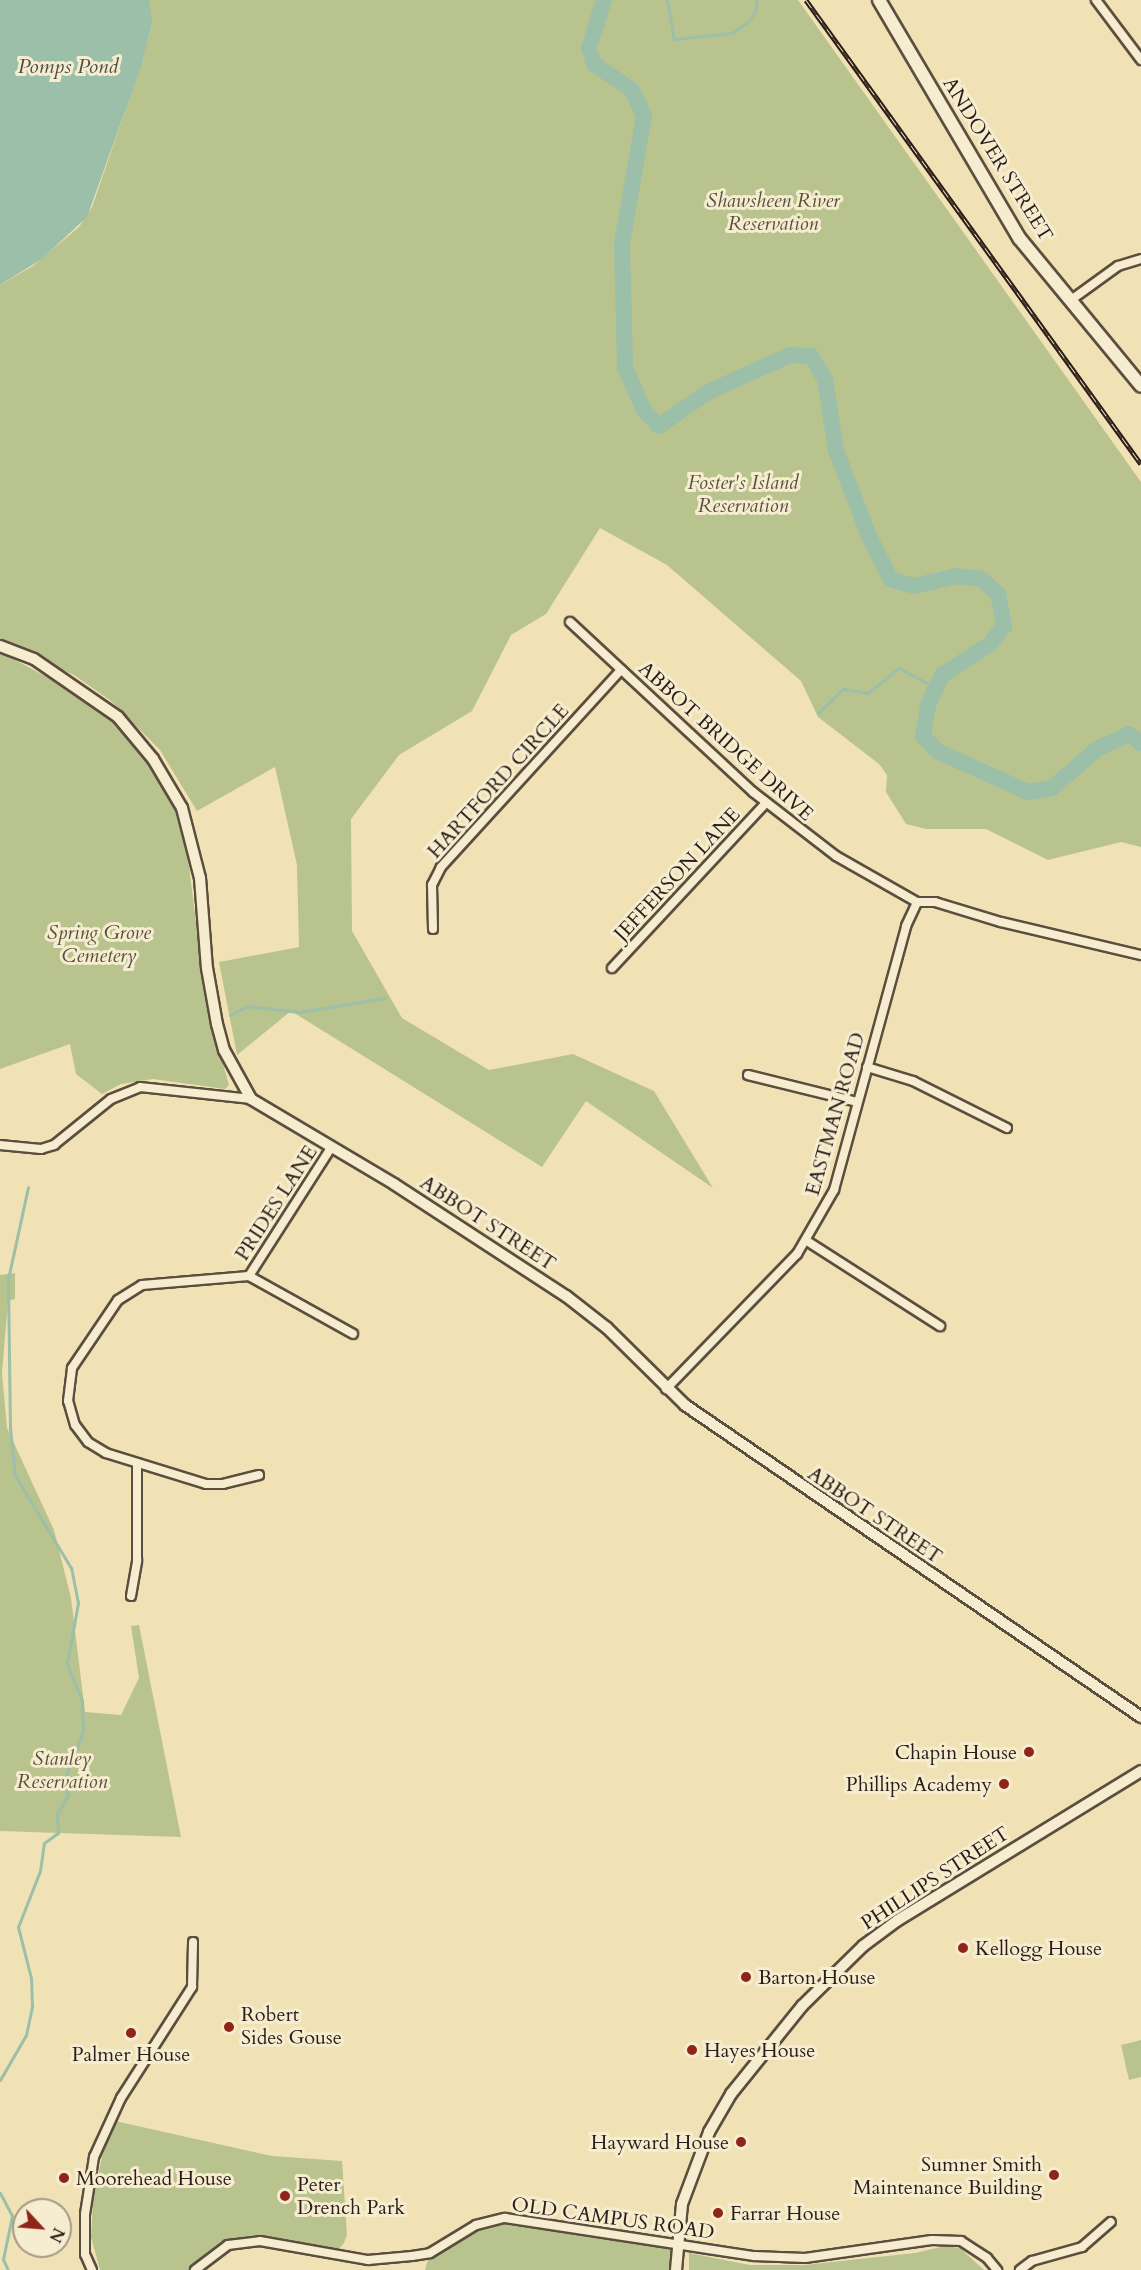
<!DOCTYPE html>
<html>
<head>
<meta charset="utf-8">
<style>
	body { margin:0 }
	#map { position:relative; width:1141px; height:2270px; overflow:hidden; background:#f1e2b5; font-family:Cardo,serif }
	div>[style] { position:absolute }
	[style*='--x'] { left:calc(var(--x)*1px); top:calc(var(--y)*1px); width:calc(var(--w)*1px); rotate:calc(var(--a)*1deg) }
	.green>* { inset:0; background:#b9c38e }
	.water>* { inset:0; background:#9bbfa9 }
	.stream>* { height:3px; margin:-1.5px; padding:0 1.5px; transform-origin:1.5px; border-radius:1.5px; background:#9bbfa9 }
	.river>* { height:16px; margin:-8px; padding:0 8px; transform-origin:8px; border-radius:8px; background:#9bbfa9 }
	.roads { filter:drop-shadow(2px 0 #5c4e3e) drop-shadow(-2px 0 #5c4e3e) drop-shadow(0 2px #5c4e3e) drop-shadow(0 -2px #5c4e3e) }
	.minor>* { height:8px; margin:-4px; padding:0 4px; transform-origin:4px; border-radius:4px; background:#f6eccf }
	.tertiary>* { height:10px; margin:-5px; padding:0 5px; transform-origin:5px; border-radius:5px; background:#f6eccf }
	.secondary>* { height:12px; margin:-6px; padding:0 6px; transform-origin:6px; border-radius:6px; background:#f6eccf }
	.rail>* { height:5px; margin-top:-2.5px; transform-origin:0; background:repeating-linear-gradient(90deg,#f6eccf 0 9px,#2a1d17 0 18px); box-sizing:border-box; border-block:2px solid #2a1d17 }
	.dots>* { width:16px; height:16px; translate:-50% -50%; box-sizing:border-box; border:3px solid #f6eccf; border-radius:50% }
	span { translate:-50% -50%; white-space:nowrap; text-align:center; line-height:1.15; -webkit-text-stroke:6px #f6eccf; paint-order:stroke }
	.street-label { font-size:20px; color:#2a1d17 }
	.park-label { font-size:20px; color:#554f3b; font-style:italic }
	.poi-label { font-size:20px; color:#2a1d17 }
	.right { translate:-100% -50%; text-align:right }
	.left { translate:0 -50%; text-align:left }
	.water-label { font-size:21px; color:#4c4e43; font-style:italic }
	.north { position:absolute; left:12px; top:2198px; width:60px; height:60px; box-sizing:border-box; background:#f6eccf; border:2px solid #a49985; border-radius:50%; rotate:116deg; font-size:16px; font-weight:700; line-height:24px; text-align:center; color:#2a1d17 }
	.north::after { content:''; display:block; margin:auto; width:21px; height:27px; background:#8f2418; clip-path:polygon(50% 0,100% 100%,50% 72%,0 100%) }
</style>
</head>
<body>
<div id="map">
	<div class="green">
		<i style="clip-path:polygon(0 0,798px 0,1141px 482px,1141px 847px,1121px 842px,1048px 860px,986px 829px,926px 829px,906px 824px,886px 792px,887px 775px,879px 764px,818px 717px,801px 681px,667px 565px,600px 528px,546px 614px,511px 635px,472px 711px,399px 755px,351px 819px,352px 931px,402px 1018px,489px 1070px,573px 1054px,654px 1091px,713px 1188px,586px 1101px,542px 1167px,291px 1011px,237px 1055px,219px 962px,299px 947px,297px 865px,275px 767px,197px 811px,160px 750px,111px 701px,74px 675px,0 643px,0 285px,33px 266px,79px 227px,92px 207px,139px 71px)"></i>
		<i style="clip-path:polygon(0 652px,79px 694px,114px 721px,149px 761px,175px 809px,185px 835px,207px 1008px,229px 1085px,225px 1089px,153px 1079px,121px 1084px,102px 1094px,76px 1074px,70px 1044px,0 1069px)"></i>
		<i style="clip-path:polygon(15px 1273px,15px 1299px,8px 1301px,2px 1373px,7px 1428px,54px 1530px,71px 1598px,85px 1712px,121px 1715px,139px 1678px,131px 1626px,139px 1625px,181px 1837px,0 1831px,0 1275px)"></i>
		<i style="clip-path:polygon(1141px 2040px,1141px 2077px,1129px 2080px,1121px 2045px)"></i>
		<i style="clip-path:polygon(115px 2121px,272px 2156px,342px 2161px,347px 2235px,344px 2243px,337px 2251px,273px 2239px,234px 2244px,195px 2270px,100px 2270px,91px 2237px,93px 2200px,102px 2156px)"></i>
		<i style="clip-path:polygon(505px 2218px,677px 2243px,676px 2270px,425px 2270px,430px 2253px,449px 2239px)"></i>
		<i style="clip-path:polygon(945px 2246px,960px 2248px,984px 2270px,689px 2270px,689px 2253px,750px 2265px,804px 2265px,915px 2253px)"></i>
	</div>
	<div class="water">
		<i style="clip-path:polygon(0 0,149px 0,152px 21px,140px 70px,87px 217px,42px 259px,0 285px)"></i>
	</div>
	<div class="stream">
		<i style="--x:667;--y:0;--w:40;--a:80"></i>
		<i style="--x:674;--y:39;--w:58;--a:-5.9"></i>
		<i style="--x:732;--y:33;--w:19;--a:-35"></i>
		<i style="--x:748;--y:22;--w:15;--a:-58"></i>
		<i style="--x:756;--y:9;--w:9;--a:-90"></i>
		<i style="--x:818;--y:713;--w:35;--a:-44"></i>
		<i style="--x:843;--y:689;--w:25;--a:9"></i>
		<i style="--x:868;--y:693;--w:40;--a:-39"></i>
		<i style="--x:899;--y:668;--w:42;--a:28.4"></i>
		<i style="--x:230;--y:1015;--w:20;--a:-27"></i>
		<i style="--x:248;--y:1006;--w:51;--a:6.7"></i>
		<i style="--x:299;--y:1012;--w:87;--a:-9.2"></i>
		<i style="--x:0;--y:2080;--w:52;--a:-60"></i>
		<i style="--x:26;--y:2035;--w:30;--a:-78"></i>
		<i style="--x:32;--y:2006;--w:28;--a:-92"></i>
		<i style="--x:31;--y:1978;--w:53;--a:-104.3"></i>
		<i style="--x:18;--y:1927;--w:60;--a:-68.6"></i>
		<i style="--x:40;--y:1871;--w:28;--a:-82"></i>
		<i style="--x:44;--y:1843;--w:17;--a:-36"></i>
		<i style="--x:58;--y:1833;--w:19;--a:-93"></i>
		<i style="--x:57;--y:1814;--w:22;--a:-60"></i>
		<i style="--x:68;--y:1795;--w:15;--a:-106"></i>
		<i style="--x:64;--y:1781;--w:53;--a:-69.2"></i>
		<i style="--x:83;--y:1731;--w:30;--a:-92"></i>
		<i style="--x:82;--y:1701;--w:40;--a:-112"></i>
		<i style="--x:67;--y:1664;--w:62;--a:-79.8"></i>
		<i style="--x:78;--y:1603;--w:36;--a:-101"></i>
		<i style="--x:71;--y:1568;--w:109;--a:-121.1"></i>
		<i style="--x:15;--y:1475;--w:47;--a:-96.1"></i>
		<i style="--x:10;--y:1428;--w:149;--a:-90.8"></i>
		<i style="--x:8;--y:1279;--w:94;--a:-77.7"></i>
		<i style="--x:0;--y:2193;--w:26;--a:62"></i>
		<i style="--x:12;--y:2216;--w:44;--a:101.8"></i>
		<i style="--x:3;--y:2259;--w:12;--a:66"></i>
	</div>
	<div class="river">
		<i style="--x:604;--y:0;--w:50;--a:107.4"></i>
		<i style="--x:589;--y:48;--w:17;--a:73"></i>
		<i style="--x:594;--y:64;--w:46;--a:34.4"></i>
		<i style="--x:632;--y:90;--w:29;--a:65"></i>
		<i style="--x:644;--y:116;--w:129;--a:99.8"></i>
		<i style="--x:622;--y:243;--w:125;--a:88.6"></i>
		<i style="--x:625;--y:368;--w:46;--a:65.7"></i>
		<i style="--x:644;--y:410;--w:22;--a:47"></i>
		<i style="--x:659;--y:426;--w:60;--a:-34.8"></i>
		<i style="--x:708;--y:392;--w:90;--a:-24.3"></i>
		<i style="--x:790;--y:355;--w:21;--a:3"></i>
		<i style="--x:811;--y:356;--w:27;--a:59"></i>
		<i style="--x:825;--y:379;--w:72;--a:81.2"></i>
		<i style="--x:836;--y:450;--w:90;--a:69.1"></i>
		<i style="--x:868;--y:534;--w:51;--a:63.4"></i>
		<i style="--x:891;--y:580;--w:25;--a:14"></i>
		<i style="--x:915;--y:586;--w:42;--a:-13.7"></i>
		<i style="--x:956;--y:576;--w:25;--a:7"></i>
		<i style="--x:981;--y:579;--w:23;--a:41"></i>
		<i style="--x:998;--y:594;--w:33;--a:79"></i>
		<i style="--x:1004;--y:626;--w:23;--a:128"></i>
		<i style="--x:990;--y:644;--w:57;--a:147.1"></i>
		<i style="--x:942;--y:675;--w:33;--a:115"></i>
		<i style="--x:928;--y:705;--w:31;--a:99"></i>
		<i style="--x:923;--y:736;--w:21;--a:47"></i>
		<i style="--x:937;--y:751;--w:100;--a:24.3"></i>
		<i style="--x:1028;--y:792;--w:24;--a:-9"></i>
		<i style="--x:1052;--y:788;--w:60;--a:-40.9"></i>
		<i style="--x:1097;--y:749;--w:35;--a:-25"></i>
		<i style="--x:1129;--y:734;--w:15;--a:37"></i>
	</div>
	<div class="roads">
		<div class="minor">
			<i style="--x:1096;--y:0;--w:75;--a:53.1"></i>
			<i style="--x:1071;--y:300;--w:58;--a:-35.9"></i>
			<i style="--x:1118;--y:266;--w:24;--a:-17"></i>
			<i style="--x:570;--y:622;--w:250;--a:42.9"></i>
			<i style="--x:753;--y:792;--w:105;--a:37.6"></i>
			<i style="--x:836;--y:856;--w:93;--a:29.6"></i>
			<i style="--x:917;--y:902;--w:18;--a:0"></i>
			<i style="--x:935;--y:902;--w:69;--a:16.9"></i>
			<i style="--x:1001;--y:922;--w:144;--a:13.3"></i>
			<i style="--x:433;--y:929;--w:44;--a:-91.3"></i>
			<i style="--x:432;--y:885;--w:20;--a:-63"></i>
			<i style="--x:441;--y:867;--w:267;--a:-47.6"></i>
			<i style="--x:612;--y:968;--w:226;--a:-47"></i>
			<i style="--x:867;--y:1067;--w:48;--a:16.9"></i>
			<i style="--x:913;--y:1081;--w:105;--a:26.6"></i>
			<i style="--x:748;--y:1075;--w:112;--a:13.9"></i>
			<i style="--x:0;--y:1145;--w:41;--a:5.6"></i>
			<i style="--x:41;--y:1149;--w:14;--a:-17"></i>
			<i style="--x:54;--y:1145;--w:73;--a:-38.9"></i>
			<i style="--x:111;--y:1099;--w:31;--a:-22"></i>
			<i style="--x:140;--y:1087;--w:112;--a:6.2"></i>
			<i style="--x:807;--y:1241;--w:158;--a:32.6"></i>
			<i style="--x:249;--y:1276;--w:152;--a:-57.4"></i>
			<i style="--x:666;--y:1389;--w:188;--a:-45.9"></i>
			<i style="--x:797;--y:1254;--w:74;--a:-60"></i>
			<i style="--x:834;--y:1190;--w:274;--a:-74.7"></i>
			<i style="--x:906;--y:926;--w:26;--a:-65"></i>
			<i style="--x:259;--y:1475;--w:37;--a:166"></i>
			<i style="--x:223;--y:1484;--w:17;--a:180"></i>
			<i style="--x:206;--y:1484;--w:105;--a:-162.8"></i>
			<i style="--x:106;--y:1453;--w:21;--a:-149"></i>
			<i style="--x:88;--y:1442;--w:21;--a:-127"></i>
			<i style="--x:75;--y:1425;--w:25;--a:-106"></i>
			<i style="--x:68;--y:1401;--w:33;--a:-83"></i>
			<i style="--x:72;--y:1368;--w:82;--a:-55.9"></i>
			<i style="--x:118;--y:1300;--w:28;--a:-32"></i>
			<i style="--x:142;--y:1285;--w:107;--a:-4.8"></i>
			<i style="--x:249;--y:1276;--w:119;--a:29.1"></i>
			<i style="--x:131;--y:1596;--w:36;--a:-80"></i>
			<i style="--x:137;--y:1561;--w:98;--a:-90"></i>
			<i style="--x:92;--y:2270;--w:17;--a:-114"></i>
			<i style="--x:85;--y:2254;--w:40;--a:-90"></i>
			<i style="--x:85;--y:2214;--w:58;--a:-81"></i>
			<i style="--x:94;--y:2157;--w:65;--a:-65.4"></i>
			<i style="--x:121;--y:2098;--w:132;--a:-57.4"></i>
			<i style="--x:192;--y:1987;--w:45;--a:-88.7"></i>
			<i style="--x:195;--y:2270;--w:41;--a:-37.1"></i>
			<i style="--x:228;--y:2245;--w:32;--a:-7"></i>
			<i style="--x:260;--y:2241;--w:110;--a:10"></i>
			<i style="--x:368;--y:2260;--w:44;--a:-5.2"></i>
			<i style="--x:412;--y:2256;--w:18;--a:-9"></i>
			<i style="--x:430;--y:2253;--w:54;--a:-31.3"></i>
			<i style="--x:476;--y:2225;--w:30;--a:-14"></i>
			<i style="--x:505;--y:2218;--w:252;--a:8.7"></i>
			<i style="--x:754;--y:2256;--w:51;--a:2.2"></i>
			<i style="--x:805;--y:2258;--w:128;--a:-8.1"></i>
			<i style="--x:932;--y:2240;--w:29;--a:2"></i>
			<i style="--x:961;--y:2241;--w:31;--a:33"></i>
			<i style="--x:987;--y:2258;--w:16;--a:50"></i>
			<i style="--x:1020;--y:2270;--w:15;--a:-37"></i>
			<i style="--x:1032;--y:2261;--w:52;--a:-15.6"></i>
			<i style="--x:1082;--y:2247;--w:38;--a:-41"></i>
		</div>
		<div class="tertiary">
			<i style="--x:0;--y:646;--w:36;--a:21"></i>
			<i style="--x:34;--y:659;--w:102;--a:34.6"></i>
			<i style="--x:118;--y:717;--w:55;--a:50.2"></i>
			<i style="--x:153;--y:759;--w:57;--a:59.4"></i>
			<i style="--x:182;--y:808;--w:72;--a:75.6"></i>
			<i style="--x:200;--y:878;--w:90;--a:85.6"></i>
			<i style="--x:207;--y:968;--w:57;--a:79.9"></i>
			<i style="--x:217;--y:1024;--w:27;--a:75"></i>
			<i style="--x:224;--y:1050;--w:56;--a:61.1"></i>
			<i style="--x:251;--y:1099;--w:166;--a:30.7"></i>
			<i style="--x:394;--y:1184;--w:205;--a:33.1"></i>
			<i style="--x:566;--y:1296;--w:52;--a:38"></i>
			<i style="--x:607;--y:1328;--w:110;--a:44.6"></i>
			<i style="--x:685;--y:1405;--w:553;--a:34.38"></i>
			<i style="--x:676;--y:2270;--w:66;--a:-84.8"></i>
			<i style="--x:682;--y:2204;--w:77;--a:-69.4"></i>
			<i style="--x:709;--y:2132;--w:44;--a:-59.9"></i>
			<i style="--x:731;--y:2094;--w:113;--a:-51.1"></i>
			<i style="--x:802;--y:2006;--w:86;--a:-44.5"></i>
			<i style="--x:863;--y:1946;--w:44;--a:-36.6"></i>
			<i style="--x:898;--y:1920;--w:285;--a:-31.5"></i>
		</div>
		<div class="secondary">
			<i style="--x:879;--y:0;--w:277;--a:59.5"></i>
			<i style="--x:1020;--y:239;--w:190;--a:50.5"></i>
		</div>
	</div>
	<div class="rail">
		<i style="--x:806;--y:0;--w:572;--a:54.17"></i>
	</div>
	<div class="dots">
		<i style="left:1029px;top:1752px;background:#8f2418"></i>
		<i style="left:1004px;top:1784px;background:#8f2418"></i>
		<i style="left:963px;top:1948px;background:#8f2418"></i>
		<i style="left:746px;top:1977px;background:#8f2418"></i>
		<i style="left:229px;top:2027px;background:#8f2418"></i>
		<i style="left:131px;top:2033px;background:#8f2418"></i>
		<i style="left:692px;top:2050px;background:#8f2418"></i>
		<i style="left:741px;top:2142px;background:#8f2418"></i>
		<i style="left:1054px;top:2175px;background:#8f2418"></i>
		<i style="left:64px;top:2178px;background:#8f2418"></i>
		<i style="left:285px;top:2196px;background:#8f2418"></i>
		<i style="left:718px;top:2213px;background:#8f2418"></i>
	</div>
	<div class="street-label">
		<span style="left:998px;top:159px;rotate:58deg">ANDOVER STREET</span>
		<span style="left:726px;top:741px;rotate:42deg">ABBOT BRIDGE DRIVE</span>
		<span style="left:498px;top:781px;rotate:-48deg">HARTFORD CIRCLE</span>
		<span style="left:677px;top:874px;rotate:-47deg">JEFFERSON LANE</span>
		<span style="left:835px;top:1114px;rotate:-74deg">EASTMAN ROAD</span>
		<span style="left:276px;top:1203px;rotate:-57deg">PRIDES LANE</span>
		<span style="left:488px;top:1223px;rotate:33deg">ABBOT STREET</span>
		<span style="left:875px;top:1515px;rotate:34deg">ABBOT STREET</span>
		<span style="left:935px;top:1878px;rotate:-33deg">PHILLIPS STREET</span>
		<span style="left:613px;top:2218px;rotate:8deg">OLD CAMPUS ROAD</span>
	</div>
	<div class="park-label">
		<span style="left:773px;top:212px">Shawsheen River<br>Reservation</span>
		<span style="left:743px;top:494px">Foster's Island<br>Reservation</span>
		<span style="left:99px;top:944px">Spring Grove<br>Cemetery</span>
		<span style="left:62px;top:1770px">Stanley<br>Reservation</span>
	</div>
	<div class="poi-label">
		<span class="right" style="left:1017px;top:1752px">Chapin House</span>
		<span class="right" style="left:992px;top:1784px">Phillips Academy</span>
		<span class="left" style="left:975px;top:1948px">Kellogg House</span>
		<span class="left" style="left:758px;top:1977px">Barton House</span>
		<span class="left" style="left:241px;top:2026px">Robert<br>Sides Gouse</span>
		<span class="left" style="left:704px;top:2050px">Hayes House</span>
		<span style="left:131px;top:2054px">Palmer House</span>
		<span class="right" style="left:729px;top:2142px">Hayward House</span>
		<span class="right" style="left:1042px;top:2176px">Sumner Smith<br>Maintenance Building</span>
		<span class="left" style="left:76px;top:2178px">Moorehead House</span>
		<span class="left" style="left:297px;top:2196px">Peter<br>Drench Park</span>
		<span class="left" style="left:730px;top:2213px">Farrar House</span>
	</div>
	<div class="water-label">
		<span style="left:68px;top:67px">Pomps Pond</span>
	</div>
	<div class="north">N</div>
</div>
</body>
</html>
